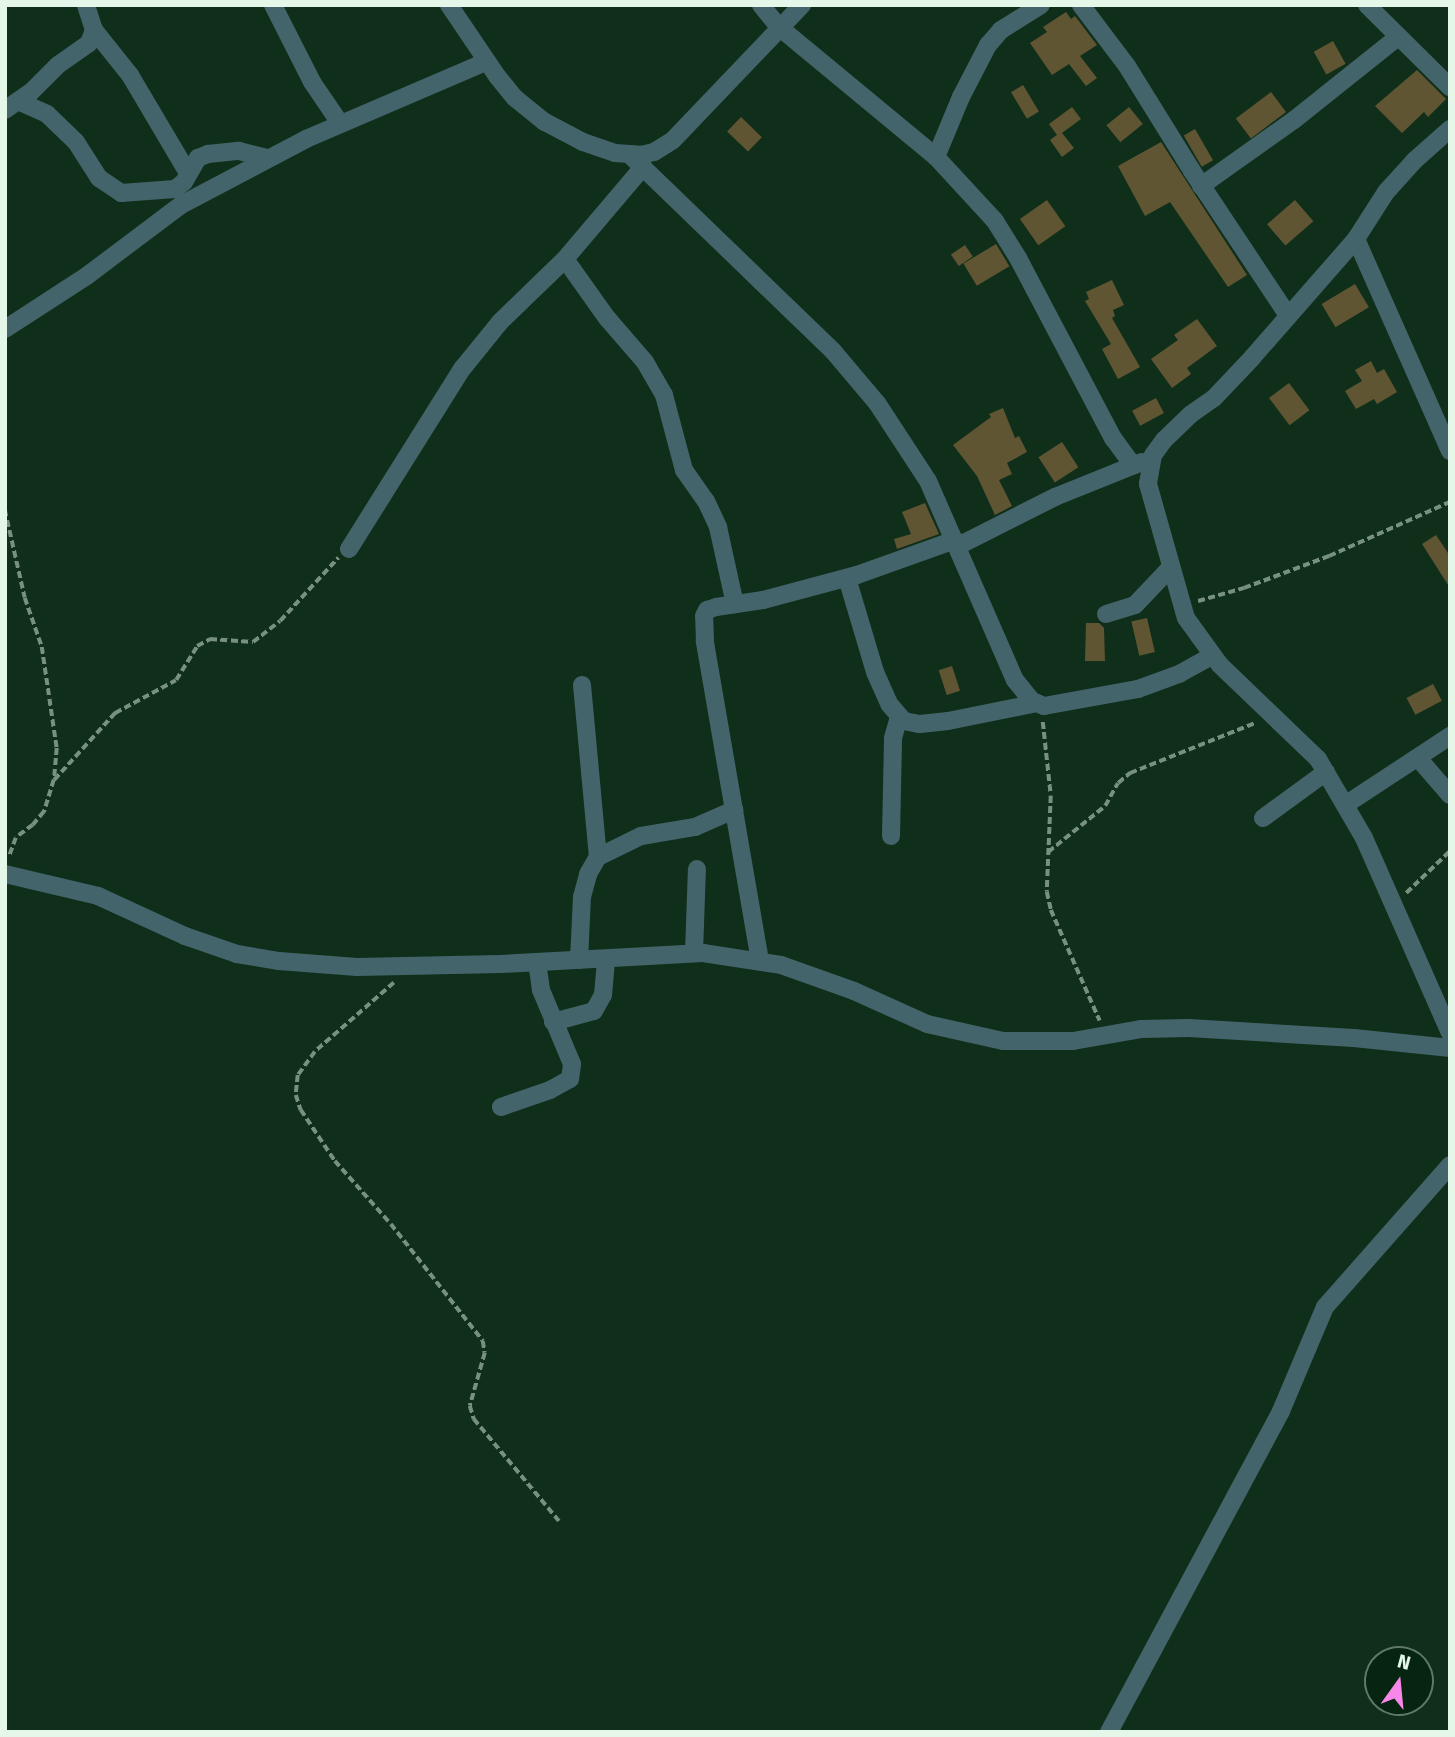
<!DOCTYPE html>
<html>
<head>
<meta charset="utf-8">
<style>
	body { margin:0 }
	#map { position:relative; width:1455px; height:1737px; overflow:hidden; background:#102f1b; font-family:"Fira Sans",sans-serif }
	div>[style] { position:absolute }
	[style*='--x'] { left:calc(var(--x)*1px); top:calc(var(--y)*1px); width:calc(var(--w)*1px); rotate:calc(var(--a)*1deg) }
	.building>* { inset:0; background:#605532; transform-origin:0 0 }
	.path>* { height:3.5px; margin-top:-1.75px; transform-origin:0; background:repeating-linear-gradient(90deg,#77907f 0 7px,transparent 0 10.5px) }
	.minor>* { height:18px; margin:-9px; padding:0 9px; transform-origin:9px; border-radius:9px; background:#44646b }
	span { translate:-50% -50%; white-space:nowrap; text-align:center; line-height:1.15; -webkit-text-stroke:7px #062511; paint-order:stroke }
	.frame { position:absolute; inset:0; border:7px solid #e5f7e9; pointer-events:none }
	.north { position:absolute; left:1364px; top:1646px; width:70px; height:70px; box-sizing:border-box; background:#062511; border:2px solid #5f7967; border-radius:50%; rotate:15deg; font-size:19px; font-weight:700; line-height:28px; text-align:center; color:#e5f7e9 }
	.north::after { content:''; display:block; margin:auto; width:24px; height:32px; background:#f987e9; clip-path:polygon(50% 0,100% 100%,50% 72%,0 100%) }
</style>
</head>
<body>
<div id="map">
	<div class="building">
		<i style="clip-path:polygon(1066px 12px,1071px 19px,1075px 16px,1097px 45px,1080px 56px,1097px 78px,1086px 86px,1069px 64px,1052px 75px,1030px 43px,1047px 32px,1043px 27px)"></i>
		<i style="left:1333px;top:41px;width:26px;height:22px;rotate:61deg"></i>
		<i style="clip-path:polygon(1417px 70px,1446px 99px,1428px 117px,1424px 112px,1402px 133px,1375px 106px)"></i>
		<i style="left:1023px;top:85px;width:31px;height:14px;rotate:59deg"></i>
		<i style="left:1271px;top:92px;width:25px;height:44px;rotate:53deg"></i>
		<i style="clip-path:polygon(1072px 107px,1081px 119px,1062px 133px,1074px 148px,1062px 157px,1050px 140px,1057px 135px,1049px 124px)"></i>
		<i style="left:1129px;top:107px;width:22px;height:29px;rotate:51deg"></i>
		<i style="left:741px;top:117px;width:29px;height:20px;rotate:44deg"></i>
		<i style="left:1195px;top:129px;width:36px;height:13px;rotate:60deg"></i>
		<i style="clip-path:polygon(1161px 142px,1247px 275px,1228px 287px,1170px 202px,1145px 216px,1118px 166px)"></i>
		<i style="left:1047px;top:200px;width:32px;height:33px;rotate:55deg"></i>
		<i style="left:1295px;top:200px;width:28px;height:37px;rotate:49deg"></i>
		<i style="left:996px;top:244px;width:26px;height:38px;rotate:59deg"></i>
		<i style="left:965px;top:245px;width:14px;height:17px;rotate:56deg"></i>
		<i style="clip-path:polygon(1112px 280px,1124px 305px,1113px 310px,1115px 316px,1112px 318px,1140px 367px,1118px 379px,1102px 349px,1111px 344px,1085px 301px,1089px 299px,1086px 292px)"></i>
		<i style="left:1355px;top:284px;width:27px;height:39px;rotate:59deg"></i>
		<i style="clip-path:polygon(1197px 319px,1217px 346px,1187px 368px,1191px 374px,1172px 388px,1151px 359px,1178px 340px,1174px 335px)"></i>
		<i style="clip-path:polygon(1371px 361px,1377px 373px,1384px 369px,1397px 392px,1377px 404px,1374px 399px,1356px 409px,1345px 391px,1362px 381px,1355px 370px)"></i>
		<i style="left:1289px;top:383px;width:34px;height:25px;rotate:53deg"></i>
		<i style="left:1156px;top:398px;width:17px;height:27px;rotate:62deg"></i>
		<i style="clip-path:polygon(1003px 408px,1015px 438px,1019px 436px,1027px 452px,1007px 463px,1012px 474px,999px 480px,1012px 506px,995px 515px,977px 476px,953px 445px,991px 417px,989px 414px)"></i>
		<i style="left:1062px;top:442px;width:30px;height:28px;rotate:57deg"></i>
		<i style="clip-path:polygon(925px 503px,939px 534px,897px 549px,894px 539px,911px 534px,902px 512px)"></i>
		<i style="clip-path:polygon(1436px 535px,1450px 556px,1450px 588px,1422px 544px)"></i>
		<i style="left:1147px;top:618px;width:35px;height:16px;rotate:77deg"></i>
		<i style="clip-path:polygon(1086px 623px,1099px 623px,1104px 628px,1105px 661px,1085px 661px)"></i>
		<i style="left:952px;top:666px;width:26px;height:14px;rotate:72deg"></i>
		<i style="left:1433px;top:684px;width:19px;height:30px;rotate:62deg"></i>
	</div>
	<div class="path">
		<i style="--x:5;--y:510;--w:90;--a:77.2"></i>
		<i style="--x:25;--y:598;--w:52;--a:70.9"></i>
		<i style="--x:42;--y:647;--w:102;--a:81.6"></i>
		<i style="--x:57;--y:748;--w:32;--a:95"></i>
		<i style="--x:54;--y:780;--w:34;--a:107"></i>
		<i style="--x:44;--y:812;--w:17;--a:130"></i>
		<i style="--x:33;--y:825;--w:21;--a:143"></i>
		<i style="--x:16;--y:838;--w:20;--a:110"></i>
		<i style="--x:1198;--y:601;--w:48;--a:-15.8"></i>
		<i style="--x:1244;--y:588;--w:91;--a:-20.6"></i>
		<i style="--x:1329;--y:556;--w:133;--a:-24.1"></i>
		<i style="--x:1043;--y:722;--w:74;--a:83.8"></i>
		<i style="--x:1051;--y:796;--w:96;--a:92.4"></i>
		<i style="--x:1047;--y:892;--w:18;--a:77"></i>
		<i style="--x:1051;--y:910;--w:121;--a:66.2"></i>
		<i style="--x:54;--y:780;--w:91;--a:-47.7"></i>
		<i style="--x:115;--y:713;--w:69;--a:-28.4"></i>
		<i style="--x:176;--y:680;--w:40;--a:-58"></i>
		<i style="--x:197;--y:646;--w:15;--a:-28"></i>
		<i style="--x:210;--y:639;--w:43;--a:4"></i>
		<i style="--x:253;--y:642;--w:34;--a:-38"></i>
		<i style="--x:280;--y:621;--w:86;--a:-47.4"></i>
		<i style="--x:1048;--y:852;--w:73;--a:-38.9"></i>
		<i style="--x:1105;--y:806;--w:26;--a:-61"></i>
		<i style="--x:1118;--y:783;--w:16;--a:-40"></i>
		<i style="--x:1130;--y:773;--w:135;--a:-21.8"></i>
		<i style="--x:1406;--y:893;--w:61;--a:-43.7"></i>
		<i style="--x:394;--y:983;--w:105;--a:138.9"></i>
		<i style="--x:315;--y:1052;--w:29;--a:126"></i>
		<i style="--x:298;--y:1075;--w:20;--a:96"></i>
		<i style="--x:296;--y:1095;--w:16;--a:72"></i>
		<i style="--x:301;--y:1110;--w:61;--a:56.3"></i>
		<i style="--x:335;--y:1161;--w:84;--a:48.4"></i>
		<i style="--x:391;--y:1224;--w:149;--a:51.8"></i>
		<i style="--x:483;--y:1341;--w:12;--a:81"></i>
		<i style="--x:485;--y:1353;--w:55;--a:105.8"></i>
		<i style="--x:470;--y:1406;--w:14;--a:73"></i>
		<i style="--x:474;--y:1419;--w:133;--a:50.2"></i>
	</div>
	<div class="minor">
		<i style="--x:273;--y:5;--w:86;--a:63.1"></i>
		<i style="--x:312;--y:82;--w:50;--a:55.7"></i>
		<i style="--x:449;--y:5;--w:86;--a:55.9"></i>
		<i style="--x:497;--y:76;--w:28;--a:51"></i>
		<i style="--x:515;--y:98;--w:38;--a:39"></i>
		<i style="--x:545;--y:122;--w:43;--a:27.8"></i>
		<i style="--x:583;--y:142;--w:34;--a:19"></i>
		<i style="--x:615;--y:153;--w:26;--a:4"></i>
		<i style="--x:641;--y:155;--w:13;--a:-13"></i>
		<i style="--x:654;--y:152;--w:22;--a:-32"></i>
		<i style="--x:673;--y:140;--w:187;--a:-46.3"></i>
		<i style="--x:761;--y:5;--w:28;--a:51"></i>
		<i style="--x:779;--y:27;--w:204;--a:39.6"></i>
		<i style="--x:936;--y:157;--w:87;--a:47.3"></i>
		<i style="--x:995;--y:221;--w:44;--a:58.1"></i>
		<i style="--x:1018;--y:258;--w:204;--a:62.2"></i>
		<i style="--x:1113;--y:438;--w:34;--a:54"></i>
		<i style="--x:1081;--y:5;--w:76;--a:53"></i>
		<i style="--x:1127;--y:66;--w:123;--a:58.2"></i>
		<i style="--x:1192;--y:171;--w:172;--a:56.4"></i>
		<i style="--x:1367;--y:5;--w:117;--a:44.7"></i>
		<i style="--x:94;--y:30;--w:58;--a:51.3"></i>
		<i style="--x:130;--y:75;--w:114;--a:59.4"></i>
		<i style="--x:18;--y:101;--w:32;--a:24"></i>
		<i style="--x:47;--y:114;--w:40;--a:44"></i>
		<i style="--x:76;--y:142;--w:43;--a:57.4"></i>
		<i style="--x:99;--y:178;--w:27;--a:34"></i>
		<i style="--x:121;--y:193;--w:54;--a:-4.2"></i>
		<i style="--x:175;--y:189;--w:11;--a:-38"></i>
		<i style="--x:184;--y:182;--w:28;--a:-60"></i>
		<i style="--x:198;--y:158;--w:11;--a:-22"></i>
		<i style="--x:208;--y:154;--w:31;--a:-6"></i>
		<i style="--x:239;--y:151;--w:30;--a:14"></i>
		<i style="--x:5;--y:110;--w:32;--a:-35"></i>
		<i style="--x:31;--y:92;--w:38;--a:-45"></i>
		<i style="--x:58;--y:65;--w:38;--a:-35"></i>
		<i style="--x:89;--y:43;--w:14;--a:-69"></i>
		<i style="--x:94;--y:30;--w:26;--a:-108"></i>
		<i style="--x:1450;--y:129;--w:47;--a:138.5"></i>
		<i style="--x:1415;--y:160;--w:43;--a:132.2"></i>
		<i style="--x:1386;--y:192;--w:56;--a:122.6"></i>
		<i style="--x:1356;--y:239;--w:158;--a:131.2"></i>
		<i style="--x:1252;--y:358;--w:55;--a:133.5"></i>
		<i style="--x:1214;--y:398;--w:29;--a:145"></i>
		<i style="--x:1190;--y:415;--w:36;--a:136"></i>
		<i style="--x:1164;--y:440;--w:19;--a:126"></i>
		<i style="--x:1153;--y:455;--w:29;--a:100"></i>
		<i style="--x:1148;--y:484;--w:139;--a:74.2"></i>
		<i style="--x:1186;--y:618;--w:58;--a:54.1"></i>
		<i style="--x:1220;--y:665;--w:136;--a:43.8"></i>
		<i style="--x:1318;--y:759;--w:91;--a:59.8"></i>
		<i style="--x:1364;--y:838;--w:213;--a:66.2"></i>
		<i style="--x:629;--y:154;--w:284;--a:44"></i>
		<i style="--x:833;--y:351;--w:68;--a:49.8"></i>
		<i style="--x:877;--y:403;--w:93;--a:56.8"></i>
		<i style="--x:928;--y:481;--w:217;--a:66.4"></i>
		<i style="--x:1015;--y:680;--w:27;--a:51"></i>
		<i style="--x:1032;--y:701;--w:13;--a:23"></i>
		<i style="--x:1044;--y:706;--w:96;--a:-10.3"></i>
		<i style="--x:1138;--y:689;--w:44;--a:-20.1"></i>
		<i style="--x:1179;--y:674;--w:38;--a:-29"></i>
		<i style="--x:936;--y:157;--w:65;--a:-67.4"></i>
		<i style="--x:961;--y:97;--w:59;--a:-62.6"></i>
		<i style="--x:988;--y:45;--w:20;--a:-49"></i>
		<i style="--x:1001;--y:30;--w:47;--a:-32"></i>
		<i style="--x:1201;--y:186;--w:114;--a:-35.4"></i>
		<i style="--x:1294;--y:120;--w:133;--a:-38.6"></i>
		<i style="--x:1356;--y:239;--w:232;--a:66.1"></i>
		<i style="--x:565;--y:259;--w:72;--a:54.6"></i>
		<i style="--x:607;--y:318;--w:58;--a:49.2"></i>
		<i style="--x:645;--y:362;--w:38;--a:60"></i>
		<i style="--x:664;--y:395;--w:78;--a:75.1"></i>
		<i style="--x:684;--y:470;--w:38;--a:55"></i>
		<i style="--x:706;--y:501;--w:29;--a:65"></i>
		<i style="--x:718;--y:527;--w:79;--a:77.6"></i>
		<i style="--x:5;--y:329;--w:99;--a:-33"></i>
		<i style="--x:88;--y:275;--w:116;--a:-37"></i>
		<i style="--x:181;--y:205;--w:141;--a:-27.8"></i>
		<i style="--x:306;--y:139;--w:196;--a:-23.2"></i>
		<i style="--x:958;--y:546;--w:109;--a:-26.8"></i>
		<i style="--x:1055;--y:497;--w:94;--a:-21.9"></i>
		<i style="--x:349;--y:549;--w:213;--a:-57.9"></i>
		<i style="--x:462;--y:369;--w:60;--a:-51"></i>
		<i style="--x:500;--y:322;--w:91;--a:-44.1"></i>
		<i style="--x:565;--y:259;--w:121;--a:-49.7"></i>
		<i style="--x:847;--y:578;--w:98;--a:73.4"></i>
		<i style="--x:875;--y:672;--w:36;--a:66"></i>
		<i style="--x:890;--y:705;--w:21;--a:49"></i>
		<i style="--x:904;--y:721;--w:16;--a:11"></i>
		<i style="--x:920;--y:724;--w:28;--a:-6"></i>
		<i style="--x:948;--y:721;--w:91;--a:-11.4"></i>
		<i style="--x:1106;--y:614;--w:30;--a:-17"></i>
		<i style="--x:1135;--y:605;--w:52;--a:-46.5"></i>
		<i style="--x:582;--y:685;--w:173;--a:84.7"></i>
		<i style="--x:1418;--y:758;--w:49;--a:49.1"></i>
		<i style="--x:1345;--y:805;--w:126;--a:-33.3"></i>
		<i style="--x:1263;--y:818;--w:78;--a:-36.1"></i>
		<i style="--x:891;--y:836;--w:98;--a:-88.8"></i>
		<i style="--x:893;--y:738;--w:22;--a:-74"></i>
		<i style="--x:5;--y:874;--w:96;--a:13.3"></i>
		<i style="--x:98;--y:896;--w:96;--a:24.7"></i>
		<i style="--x:185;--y:936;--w:55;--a:19.1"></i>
		<i style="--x:237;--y:954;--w:43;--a:9.5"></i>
		<i style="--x:279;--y:961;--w:78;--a:4.4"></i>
		<i style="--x:357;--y:967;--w:144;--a:-1.2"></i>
		<i style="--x:501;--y:964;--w:202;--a:-3.1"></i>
		<i style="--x:703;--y:953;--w:79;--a:8.7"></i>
		<i style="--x:781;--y:965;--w:77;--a:19.6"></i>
		<i style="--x:854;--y:991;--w:80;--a:24.3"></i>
		<i style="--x:927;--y:1024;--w:78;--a:12.6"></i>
		<i style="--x:1003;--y:1041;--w:70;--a:0"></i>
		<i style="--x:1073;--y:1041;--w:70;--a:-9.9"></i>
		<i style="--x:1142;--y:1029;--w:47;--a:-1.2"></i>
		<i style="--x:1189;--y:1028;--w:165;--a:3.5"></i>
		<i style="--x:1354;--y:1038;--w:97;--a:5.9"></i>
		<i style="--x:694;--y:953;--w:84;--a:-88"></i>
		<i style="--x:579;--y:960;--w:63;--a:-87.3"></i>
		<i style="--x:582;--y:897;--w:24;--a:-75"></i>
		<i style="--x:588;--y:874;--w:20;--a:-60"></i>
		<i style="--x:598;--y:857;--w:48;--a:-26"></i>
		<i style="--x:641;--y:836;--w:55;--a:-9.5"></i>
		<i style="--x:695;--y:827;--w:43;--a:-23.6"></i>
		<i style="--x:760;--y:961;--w:325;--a:-99.8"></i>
		<i style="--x:705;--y:641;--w:25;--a:-92"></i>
		<i style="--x:704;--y:616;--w:7;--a:-63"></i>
		<i style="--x:707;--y:610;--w:9;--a:-18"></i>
		<i style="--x:716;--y:607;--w:48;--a:-8.5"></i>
		<i style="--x:763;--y:600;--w:97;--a:-14.9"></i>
		<i style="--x:857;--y:575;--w:104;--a:-19.7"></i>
		<i style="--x:553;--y:1022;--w:42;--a:-15"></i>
		<i style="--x:594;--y:1011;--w:18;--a:-61"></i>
		<i style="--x:603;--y:995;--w:36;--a:-85"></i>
		<i style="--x:501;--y:1107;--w:52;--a:-19.1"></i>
		<i style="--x:550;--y:1090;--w:23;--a:-29"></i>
		<i style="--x:570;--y:1079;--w:15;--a:-82"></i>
		<i style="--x:572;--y:1064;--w:80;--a:-112.7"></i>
		<i style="--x:541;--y:990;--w:28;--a:-98"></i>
		<i style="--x:1109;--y:1732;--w:364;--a:-61.8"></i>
		<i style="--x:1281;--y:1411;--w:113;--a:-67.1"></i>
		<i style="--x:1325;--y:1307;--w:189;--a:-48.6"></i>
	</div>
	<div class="frame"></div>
	<div class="north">N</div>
</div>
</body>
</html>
